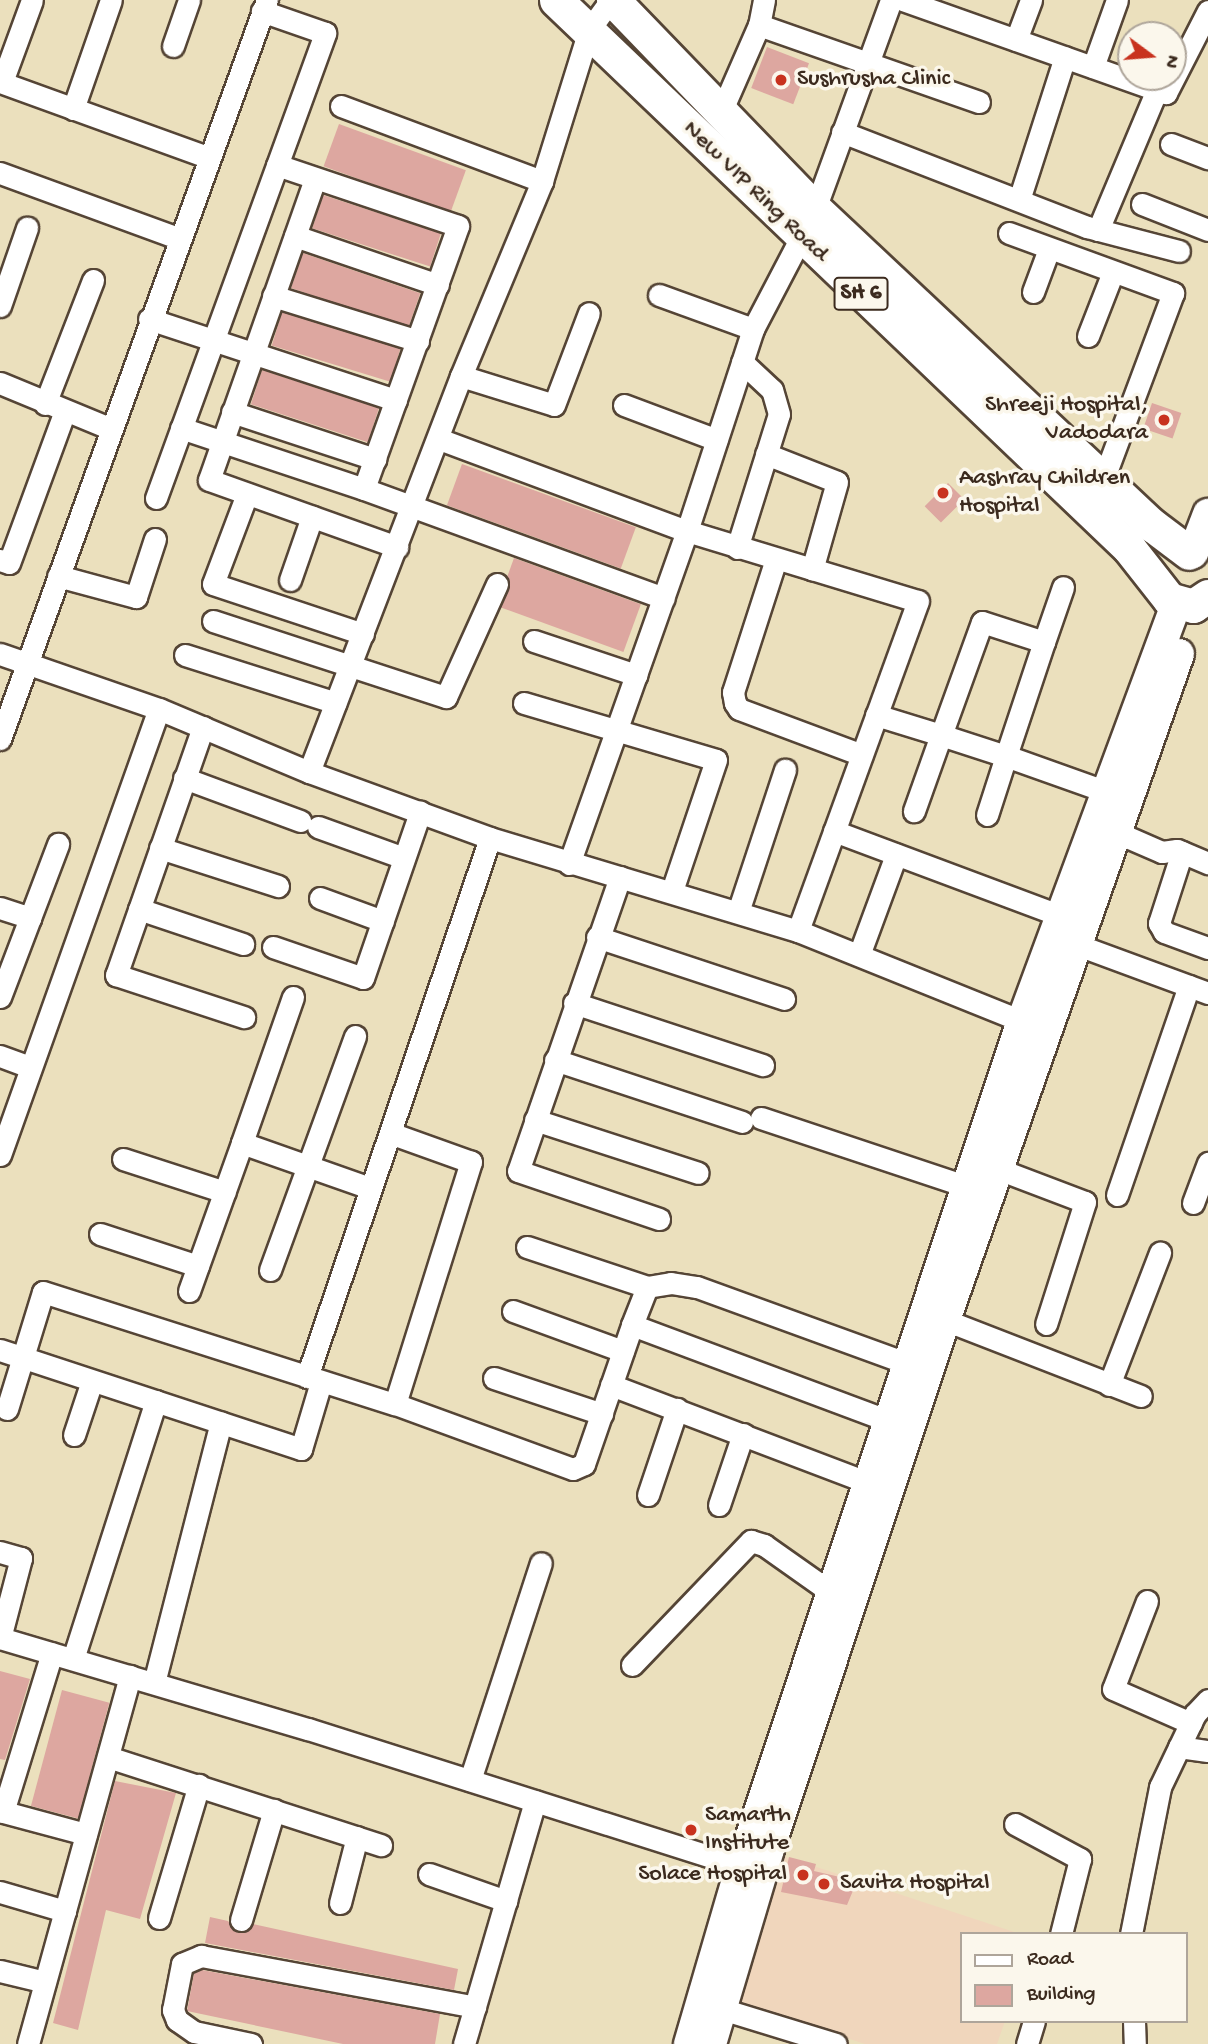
<!DOCTYPE html>
<html>
<head>
<meta charset="utf-8">
<style>
	body { margin:0 }
	#map { position:relative; width:1208px; height:2044px; overflow:hidden; background:#ebe0bd; font-family:"Gochi Hand",sans-serif }
	div>[style] { position:absolute }
	[style*='--x'] { left:calc(var(--x)*1px); top:calc(var(--y)*1px); width:calc(var(--w)*1px); rotate:calc(var(--a)*1deg) }
	.built>* { inset:0; background:#f0d6bc }
	.building>* { inset:0; background:#dda7a0; transform-origin:0 0 }
	.roads { filter:drop-shadow(2px 0 #554536) drop-shadow(-2px 0 #554536) drop-shadow(0 2px #554536) drop-shadow(0 -2px #554536) }
	.street>* { height:21px; margin:-10.5px; padding:0 10.5px; transform-origin:10.5px; border-radius:10.5px; background:#fff }
	.secondary>* { height:30px; margin:-15px; padding:0 15px; transform-origin:15px; border-radius:15px; background:#fff }
	.primary>* { height:33px; margin:-16.5px; padding:0 16.5px; transform-origin:16.5px; border-radius:16.5px; background:#fff }
	.dots>* { width:19px; height:19px; translate:-50% -50%; box-sizing:border-box; border:4px solid #fbf7ec; border-radius:50% }
	span { translate:-50% -50%; white-space:nowrap; text-align:center; line-height:1.15; -webkit-text-stroke:7px #fbf7ec; paint-order:stroke }
	.shield-label span { padding:2px 5px; background:#fbf7ec; border:2px solid; border-radius:5px; -webkit-text-stroke-width:0 }
	.shield-label { font-size:23px; color:#3b2a1e; font-weight:700 }
	.poi-label { font-size:24px; color:#3b2a1e }
	.left { translate:0 -50%; text-align:left }
	.right { translate:-100% -50%; text-align:right }
	.street-label { font-size:24px; color:#3b2a1e }
	.legend { position:absolute; left:960px; top:1932px; width:228px; height:91px; box-sizing:border-box; background:#fbf7ec; border:2px solid #aea59a; margin:0; padding:9px 12px; list-style:none; font-size:21px; color:#3b2a1e }
	.legend li { display:flex; align-items:center; gap:14px; height:35px }
	.legend b { width:35px; border:2px solid #aea59a }
	.north { position:absolute; left:1117px; top:21px; width:70px; height:70px; box-sizing:border-box; background:#fbf7ec; border:2px solid #aea59a; border-radius:50%; rotate:106deg; font-size:19px; font-weight:700; line-height:28px; text-align:center; color:#3b2a1e }
	.north::after { content:''; display:block; margin:auto; width:24px; height:32px; background:#c8321e; clip-path:polygon(50% 0,100% 100%,50% 72%,0 100%) }
</style>
</head>
<body>
<div id="map">
	<div class="built">
		<i style="clip-path:polygon(783px 1856px,1020px 1934px,961px 1934px,961px 2021px,1005px 2021px,997px 2044px,865px 2044px,736px 2002px)"></i>
	</div>
	<div class="building">
		<i style="left:767px;top:47px;width:45px;height:44px;rotate:21deg"></i>
		<i style="left:339px;top:124px;width:135px;height:45px;rotate:20deg"></i>
		<i style="left:323px;top:195px;width:124px;height:35px;rotate:18deg"></i>
		<i style="left:303px;top:253px;width:124px;height:37px;rotate:19deg"></i>
		<i style="left:282px;top:312px;width:124px;height:35px;rotate:17deg"></i>
		<i style="left:262px;top:370px;width:123px;height:36px;rotate:18deg"></i>
		<i style="left:1152px;top:403px;width:31px;height:27px;rotate:19deg"></i>
		<i style="left:462px;top:464px;width:185px;height:44px;rotate:20deg"></i>
		<i style="left:948px;top:483px;width:23px;height:33px;rotate:45deg"></i>
		<i style="left:514px;top:558px;width:135px;height:51px;rotate:20deg"></i>
		<i style="clip-path:polygon(0 1671px,30px 1679px,5px 1760px,0 1759px)"></i>
		<i style="left:62px;top:1690px;width:49px;height:120px;rotate:15deg"></i>
		<i style="clip-path:polygon(115px 1781px,176px 1793px,140px 1919px,106px 1910px,78px 2030px,53px 2023px)"></i>
		<i style="clip-path:polygon(789px 1857px,816px 1864px,814px 1871px,857px 1881px,847px 1905px,781px 1892px)"></i>
		<i style="clip-path:polygon(210px 1917px,228px 1921px,238px 1933px,253px 1924px,458px 1969px,454px 1990px,205px 1943px)"></i>
		<i style="clip-path:polygon(202px 1970px,440px 2014px,435px 2044px,343px 2044px,187px 2011px,194px 1973px)"></i>
	</div>
	<div class="roads">
		<div class="street">
			<i style="--x:764;--y:0;--w:25;--a:101"></i>
			<i style="--x:759;--y:25;--w:233;--a:19.3"></i>
			<i style="--x:903;--y:0;--w:279;--a:19.5"></i>
			<i style="--x:1166;--y:93;--w:92;--a:-62.9"></i>
			<i style="--x:1016;--y:40;--w:43;--a:-69.4"></i>
			<i style="--x:173;--y:46;--w:49;--a:-70.8"></i>
			<i style="--x:1093;--y:67;--w:71;--a:-70.3"></i>
			<i style="--x:0;--y:82;--w:220;--a:19.9"></i>
			<i style="--x:2;--y:82;--w:87;--a:-69.9"></i>
			<i style="--x:341;--y:106;--w:215;--a:20.5"></i>
			<i style="--x:73;--y:109;--w:115;--a:-70.8"></i>
			<i style="--x:721;--y:112;--w:95;--a:-66.4"></i>
			<i style="--x:842;--y:132;--w:263;--a:21.2"></i>
			<i style="--x:1087;--y:227;--w:95;--a:14.6"></i>
			<i style="--x:1171;--y:144;--w:40;--a:21"></i>
			<i style="--x:277;--y:165;--w:191;--a:18.6"></i>
			<i style="--x:458;--y:226;--w:279;--a:109.7"></i>
			<i style="--x:364;--y:489;--w:319;--a:20"></i>
			<i style="--x:0;--y:173;--w:189;--a:20.1"></i>
			<i style="--x:315;--y:179;--w:319;--a:109.4"></i>
			<i style="--x:209;--y:480;--w:200;--a:19.6"></i>
			<i style="--x:1019;--y:200;--w:150;--a:-72.2"></i>
			<i style="--x:1142;--y:204;--w:71;--a:21.5"></i>
			<i style="--x:815;--y:209;--w:222;--a:-70"></i>
			<i style="--x:1098;--y:230;--w:150;--a:-67.2"></i>
			<i style="--x:1009;--y:233;--w:175;--a:20.1"></i>
			<i style="--x:1173;--y:293;--w:197;--a:110.5"></i>
			<i style="--x:295;--y:236;--w:151;--a:18.9"></i>
			<i style="--x:1033;--y:292;--w:46;--a:-69.6"></i>
			<i style="--x:659;--y:295;--w:100;--a:19.9"></i>
			<i style="--x:273;--y:296;--w:152;--a:17.2"></i>
			<i style="--x:0;--y:306;--w:83;--a:-70.9"></i>
			<i style="--x:149;--y:319;--w:260;--a:18.2"></i>
			<i style="--x:1088;--y:336;--w:69;--a:-68.7"></i>
			<i style="--x:461;--y:376;--w:97;--a:17.3"></i>
			<i style="--x:554;--y:405;--w:98;--a:-69.2"></i>
			<i style="--x:0;--y:383;--w:118;--a:22.4"></i>
			<i style="--x:45;--y:404;--w:133;--a:-68.8"></i>
			<i style="--x:624;--y:405;--w:99;--a:20.6"></i>
			<i style="--x:232;--y:412;--w:151;--a:18.2"></i>
			<i style="--x:181;--y:428;--w:193;--a:18.4"></i>
			<i style="--x:439;--y:439;--w:265;--a:20.4"></i>
			<i style="--x:687;--y:531;--w:241;--a:16.9"></i>
			<i style="--x:918;--y:601;--w:351;--a:110"></i>
			<i style="--x:766;--y:454;--w:76;--a:21.5"></i>
			<i style="--x:837;--y:482;--w:91;--a:105.9"></i>
			<i style="--x:247;--y:494;--w:96;--a:110.7"></i>
			<i style="--x:213;--y:584;--w:158;--a:18.4"></i>
			<i style="--x:156;--y:498;--w:495;--a:-70"></i>
			<i style="--x:325;--y:33;--w:67;--a:-160.8"></i>
			<i style="--x:737;--y:548;--w:140;--a:-72.6"></i>
			<i style="--x:779;--y:414;--w:25;--a:-106"></i>
			<i style="--x:772;--y:390;--w:41;--a:-137"></i>
			<i style="--x:776;--y:559;--w:140;--a:107.9"></i>
			<i style="--x:733;--y:692;--w:11;--a:80"></i>
			<i style="--x:735;--y:703;--w:7;--a:56"></i>
			<i style="--x:739;--y:709;--w:131;--a:20.5"></i>
			<i style="--x:0;--y:560;--w:9;--a:18"></i>
			<i style="--x:9;--y:563;--w:162;--a:-69.8"></i>
			<i style="--x:58;--y:576;--w:81;--a:15.1"></i>
			<i style="--x:136;--y:597;--w:61;--a:-71.9"></i>
			<i style="--x:290;--y:580;--w:67;--a:-70.8"></i>
			<i style="--x:213;--y:621;--w:245;--a:18.1"></i>
			<i style="--x:446;--y:697;--w:124;--a:-65.7"></i>
			<i style="--x:534;--y:641;--w:108;--a:18.4"></i>
			<i style="--x:1044;--y:642;--w:65;--a:-162.1"></i>
			<i style="--x:982;--y:622;--w:120;--a:109.9"></i>
			<i style="--x:941;--y:735;--w:68;--a:17.9"></i>
			<i style="--x:1006;--y:756;--w:120;--a:-71.6"></i>
			<i style="--x:1044;--y:642;--w:58;--a:-70.9"></i>
			<i style="--x:0;--y:654;--w:168;--a:19.1"></i>
			<i style="--x:159;--y:709;--w:163;--a:22.8"></i>
			<i style="--x:309;--y:772;--w:193;--a:20"></i>
			<i style="--x:490;--y:838;--w:322;--a:16.8"></i>
			<i style="--x:798;--y:931;--w:241;--a:21.9"></i>
			<i style="--x:185;--y:655;--w:158;--a:17.6"></i>
			<i style="--x:524;--y:703;--w:200;--a:16.5"></i>
			<i style="--x:716;--y:760;--w:138;--a:108.6"></i>
			<i style="--x:876;--y:715;--w:68;--a:17.1"></i>
			<i style="--x:941;--y:735;--w:81;--a:109.6"></i>
			<i style="--x:203;--y:727;--w:263;--a:109.3"></i>
			<i style="--x:116;--y:975;--w:135;--a:18.2"></i>
			<i style="--x:0;--y:739;--w:786;--a:-70.14"></i>
			<i style="--x:309;--y:772;--w:424;--a:-69"></i>
			<i style="--x:461;--y:376;--w:211;--a:-67.4"></i>
			<i style="--x:542;--y:181;--w:158;--a:-72.7"></i>
			<i style="--x:589;--y:30;--w:37;--a:-54"></i>
			<i style="--x:184;--y:778;--w:124;--a:20.3"></i>
			<i style="--x:987;--y:815;--w:62;--a:-72.1"></i>
			<i style="--x:1006;--y:756;--w:107;--a:19.6"></i>
			<i style="--x:318;--y:827;--w:91;--a:19.8"></i>
			<i style="--x:834;--y:831;--w:242;--a:20.5"></i>
			<i style="--x:1118;--y:833;--w:48;--a:23.4"></i>
			<i style="--x:1162;--y:852;--w:15;--a:-8"></i>
			<i style="--x:1177;--y:850;--w:34;--a:23"></i>
			<i style="--x:160;--y:848;--w:124;--a:17.9"></i>
			<i style="--x:1182;--y:852;--w:75;--a:107.9"></i>
			<i style="--x:1159;--y:923;--w:10;--a:61"></i>
			<i style="--x:1164;--y:932;--w:47;--a:20"></i>
			<i style="--x:569;--y:864;--w:353;--a:-70.5"></i>
			<i style="--x:687;--y:531;--w:213;--a:-71.9"></i>
			<i style="--x:753;--y:329;--w:104;--a:-62.4"></i>
			<i style="--x:620;--y:877;--w:311;--a:109.1"></i>
			<i style="--x:518;--y:1171;--w:149;--a:18.8"></i>
			<i style="--x:320;--y:898;--w:67;--a:20.1"></i>
			<i style="--x:0;--y:908;--w:32;--a:18"></i>
			<i style="--x:139;--y:909;--w:110;--a:18.6"></i>
			<i style="--x:738;--y:912;--w:150;--a:-71.7"></i>
			<i style="--x:597;--y:937;--w:197;--a:18.3"></i>
			<i style="--x:1075;--y:944;--w:142;--a:20.2"></i>
			<i style="--x:273;--y:947;--w:95;--a:19"></i>
			<i style="--x:363;--y:978;--w:176;--a:-71"></i>
			<i style="--x:859;--y:955;--w:107;--a:-69.7"></i>
			<i style="--x:0;--y:997;--w:164;--a:-69.2"></i>
			<i style="--x:293;--y:997;--w:155;--a:109.3"></i>
			<i style="--x:242;--y:1143;--w:136;--a:19.4"></i>
			<i style="--x:574;--y:1003;--w:199;--a:18.2"></i>
			<i style="--x:0;--y:1056;--w:30;--a:20"></i>
			<i style="--x:555;--y:1060;--w:197;--a:18.3"></i>
			<i style="--x:761;--y:1118;--w:219;--a:18.4"></i>
			<i style="--x:535;--y:1120;--w:171;--a:18"></i>
			<i style="--x:0;--y:1155;--w:473;--a:-70.4"></i>
			<i style="--x:123;--y:1159;--w:107;--a:17.9"></i>
			<i style="--x:998;--y:1169;--w:93;--a:20.8"></i>
			<i style="--x:1085;--y:1202;--w:128;--a:107.7"></i>
			<i style="--x:1117;--y:1195;--w:221;--a:-71"></i>
			<i style="--x:1193;--y:1203;--w:43;--a:-69.4"></i>
			<i style="--x:100;--y:1234;--w:103;--a:18.1"></i>
			<i style="--x:527;--y:1247;--w:126;--a:18.4"></i>
			<i style="--x:647;--y:1287;--w:41;--a:111.5"></i>
			<i style="--x:270;--y:1270;--w:249;--a:-70"></i>
			<i style="--x:647;--y:1287;--w:24;--a:-9"></i>
			<i style="--x:671;--y:1283;--w:26;--a:9"></i>
			<i style="--x:697;--y:1287;--w:225;--a:20"></i>
			<i style="--x:189;--y:1291;--w:157;--a:-70.3"></i>
			<i style="--x:513;--y:1311;--w:117;--a:20"></i>
			<i style="--x:945;--y:1320;--w:210;--a:21.2"></i>
			<i style="--x:0;--y:1350;--w:317;--a:18.2"></i>
			<i style="--x:301;--y:1449;--w:70;--a:-73.4"></i>
			<i style="--x:307;--y:1377;--w:569;--a:-71.25"></i>
			<i style="--x:494;--y:1378;--w:114;--a:18.4"></i>
			<i style="--x:611;--y:1385;--w:274;--a:20.8"></i>
			<i style="--x:1109;--y:1385;--w:142;--a:-68.9"></i>
			<i style="--x:395;--y:1404;--w:189;--a:20.1"></i>
			<i style="--x:573;--y:1469;--w:12;--a:-24"></i>
			<i style="--x:584;--y:1464;--w:147;--a:-70.9"></i>
			<i style="--x:632;--y:1325;--w:274;--a:20.5"></i>
			<i style="--x:7;--y:1409;--w:122;--a:-72.9"></i>
			<i style="--x:43;--y:1292;--w:369;--a:17.7"></i>
			<i style="--x:395;--y:1404;--w:254;--a:-72.6"></i>
			<i style="--x:471;--y:1162;--w:86;--a:-160.3"></i>
			<i style="--x:74;--y:1435;--w:57;--a:-71.6"></i>
			<i style="--x:648;--y:1495;--w:91;--a:-71.4"></i>
			<i style="--x:719;--y:1505;--w:75;--a:-71.3"></i>
			<i style="--x:0;--y:1552;--w:22;--a:16"></i>
			<i style="--x:21;--y:1558;--w:83;--a:104.7"></i>
			<i style="--x:1147;--y:1601;--w:94;--a:111.1"></i>
			<i style="--x:1113;--y:1689;--w:85;--a:23.6"></i>
			<i style="--x:0;--y:1638;--w:321;--a:16.5"></i>
			<i style="--x:308;--y:1729;--w:467;--a:17.6"></i>
			<i style="--x:73;--y:1659;--w:271;--a:-72.2"></i>
			<i style="--x:632;--y:1665;--w:172;--a:-46.2"></i>
			<i style="--x:751;--y:1541;--w:14;--a:17"></i>
			<i style="--x:764;--y:1545;--w:83;--a:35.2"></i>
			<i style="--x:154;--y:1683;--w:269;--a:-75.6"></i>
			<i style="--x:1179;--y:1747;--w:29;--a:8"></i>
			<i style="--x:108;--y:1757;--w:287;--a:17.9"></i>
			<i style="--x:470;--y:1780;--w:228;--a:-71.9"></i>
			<i style="--x:0;--y:1811;--w:89;--a:15"></i>
			<i style="--x:3;--y:1812;--w:166;--a:-72.9"></i>
			<i style="--x:1015;--y:1824;--w:74;--a:28.3"></i>
			<i style="--x:1080;--y:1859;--w:77;--a:104.2"></i>
			<i style="--x:429;--y:1874;--w:82;--a:19.3"></i>
			<i style="--x:0;--y:1892;--w:68;--a:16.3"></i>
			<i style="--x:340;--y:1903;--w:68;--a:-75.6"></i>
			<i style="--x:159;--y:1918;--w:139;--a:-73.3"></i>
			<i style="--x:241;--y:1920;--w:115;--a:-73.3"></i>
			<i style="--x:1131;--y:1934;--w:150;--a:-78.8"></i>
			<i style="--x:1160;--y:1787;--w:81;--a:-64.4"></i>
			<i style="--x:1195;--y:1714;--w:19;--a:-47"></i>
			<i style="--x:0;--y:1971;--w:46;--a:13.7"></i>
			<i style="--x:722;--y:2009;--w:119;--a:17.1"></i>
			<i style="--x:1134;--y:2021;--w:23;--a:88"></i>
			<i style="--x:28;--y:2044;--w:382;--a:-74.5"></i>
			<i style="--x:251;--y:2044;--w:58;--a:-168.1"></i>
			<i style="--x:194;--y:2032;--w:21;--a:-145"></i>
			<i style="--x:177;--y:2020;--w:11;--a:-112"></i>
			<i style="--x:173;--y:2010;--w:47;--a:-78.9"></i>
			<i style="--x:182;--y:1964;--w:21;--a:-23"></i>
			<i style="--x:201;--y:1956;--w:279;--a:10.5"></i>
			<i style="--x:464;--y:2044;--w:253;--a:-73.7"></i>
			<i style="--x:1027;--y:2044;--w:24;--a:-73"></i>
		</div>
		<div class="secondary">
			<i style="--x:1193;--y:553;--w:42;--a:-69"></i>
			<i style="--x:689;--y:2044;--w:185;--a:-73.7"></i>
			<i style="--x:741;--y:1866;--w:890;--a:-71.61"></i>
			<i style="--x:1022;--y:1021;--w:445;--a:-69.7"></i>
			<i style="--x:711;--y:2044;--w:203;--a:-73.4"></i>
			<i style="--x:769;--y:1849;--w:558;--a:-71.6"></i>
			<i style="--x:945;--y:1320;--w:706;--a:-70.64"></i>
		</div>
		<div class="primary">
			<i style="--x:556;--y:0;--w:793;--a:43.72"></i>
			<i style="--x:1129;--y:548;--w:65;--a:51.9"></i>
			<i style="--x:1169;--y:599;--w:25;--a:16"></i>
			<i style="--x:1193;--y:606;--w:18;--a:-34"></i>
			<i style="--x:613;--y:0;--w:291;--a:46"></i>
			<i style="--x:815;--y:209;--w:462;--a:43.2"></i>
			<i style="--x:1152;--y:525;--w:46;--a:37.1"></i>
		</div>
	</div>
	<div class="dots">
		<i style="left:781px;top:80px;background:#c8321e"></i>
		<i style="left:1164px;top:420px;background:#c8321e"></i>
		<i style="left:943px;top:493px;background:#c8321e"></i>
		<i style="left:691px;top:1830px;background:#c8321e"></i>
		<i style="left:803px;top:1875px;background:#c8321e"></i>
		<i style="left:824px;top:1884px;background:#c8321e"></i>
	</div>
	<div class="shield-label">
		<span style="left:861px;top:294px">SH 6</span>
	</div>
	<div class="poi-label">
		<span class="left" style="left:797px;top:80px">Sushrusha Clinic</span>
		<span class="right" style="left:1148px;top:420px">Shreeji Hospital,<br>Vadodara</span>
		<span class="left" style="left:959px;top:493px">Aashray Children<br>Hospital</span>
		<span class="left" style="left:705px;top:1830px">Samarth<br>Institute</span>
		<span class="right" style="left:787px;top:1875px">Solace Hospital</span>
		<span class="left" style="left:840px;top:1884px">Savita Hospital</span>
	</div>
	<div class="street-label">
		<span style="left:755px;top:192px;rotate:44deg">New VIP Ring Road</span>
	</div>
	<ul class="legend">
	<li><b style="height:9px;background:#fff"></b>Road</li>
	<li><b style="height:19px;background:#dda7a0"></b>Building</li>
	</ul>
	<div class="north">N</div>
</div>
</body>
</html>
